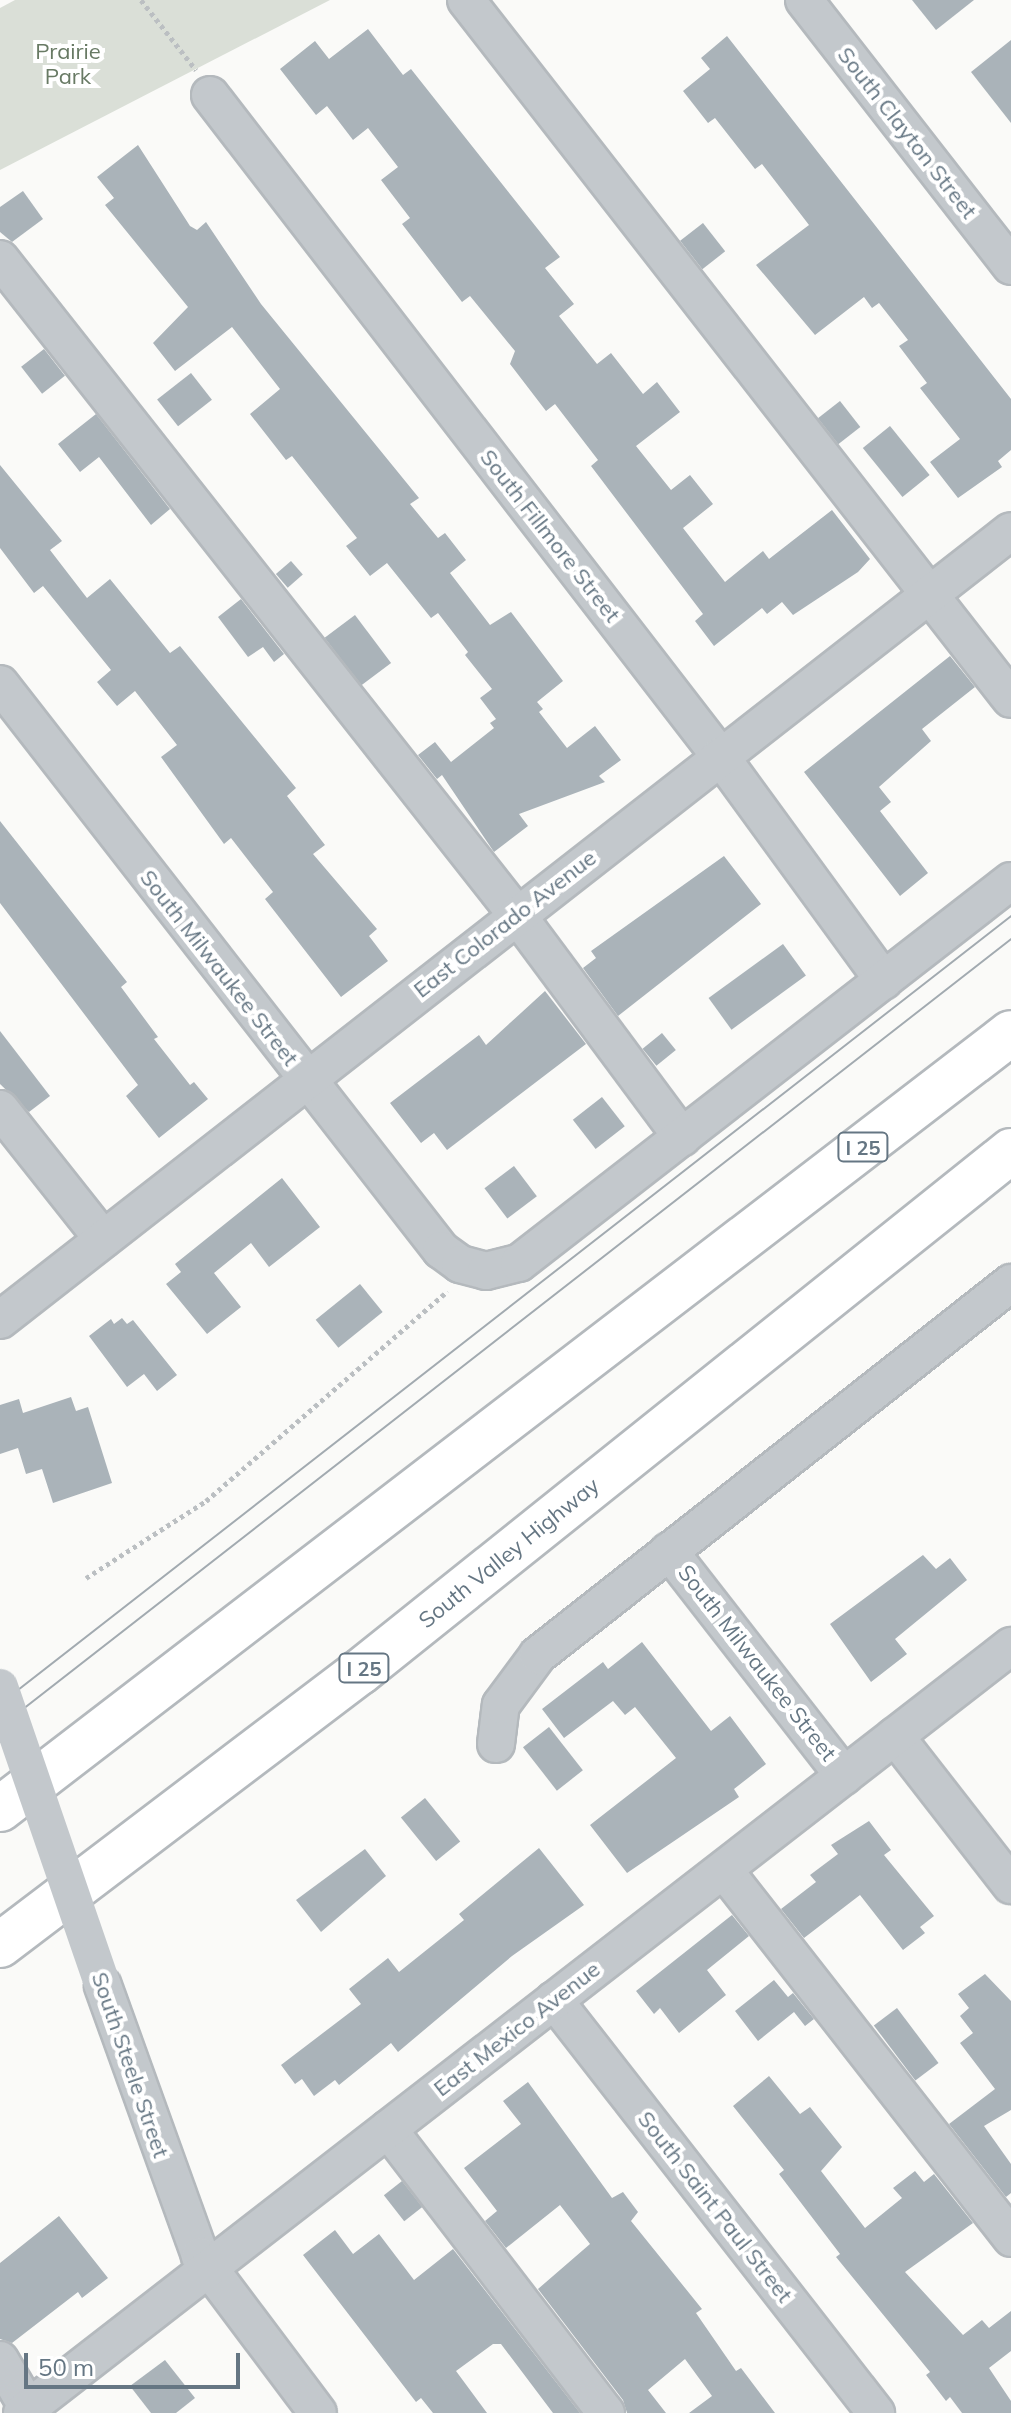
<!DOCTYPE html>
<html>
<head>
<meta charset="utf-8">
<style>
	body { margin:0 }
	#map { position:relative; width:1011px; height:2413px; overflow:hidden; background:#fafaf8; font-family:Mulish,sans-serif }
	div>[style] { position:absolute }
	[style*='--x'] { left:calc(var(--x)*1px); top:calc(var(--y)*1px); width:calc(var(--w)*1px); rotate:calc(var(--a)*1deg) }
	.green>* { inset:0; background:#dadfd7 }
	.building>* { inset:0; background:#aab3b9; transform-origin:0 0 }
	.path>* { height:5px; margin-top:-2.5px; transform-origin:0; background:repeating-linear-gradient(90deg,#bbbfc2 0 4px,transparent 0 8px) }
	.roads { filter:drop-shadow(2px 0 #b4b9bd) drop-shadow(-2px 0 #b4b9bd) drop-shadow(0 2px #b4b9bd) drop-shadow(0 -2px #b4b9bd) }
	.minor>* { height:36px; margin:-18px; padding:0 18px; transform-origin:18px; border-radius:18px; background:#c3c8cc }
	.highway>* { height:44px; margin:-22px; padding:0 22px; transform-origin:22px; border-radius:22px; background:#fff }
	.tram>* { height:2px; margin:-1px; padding:0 1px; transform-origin:1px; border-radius:1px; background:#a2aab0 }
	.minor-bridge>* { height:36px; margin:-18px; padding:0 18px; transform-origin:18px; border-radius:18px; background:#c3c8cc }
	span { translate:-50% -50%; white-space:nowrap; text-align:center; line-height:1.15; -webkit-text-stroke:8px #fff; paint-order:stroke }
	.shield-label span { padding:2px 6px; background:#fff; border:2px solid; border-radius:6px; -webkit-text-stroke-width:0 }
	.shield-label { font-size:20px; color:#657683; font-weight:700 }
	.park-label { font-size:22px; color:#687a64 }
	.street-label { font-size:22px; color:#657683 }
	.scale { position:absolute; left:24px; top:2353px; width:216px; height:36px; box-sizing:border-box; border:4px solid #657683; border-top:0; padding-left:10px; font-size:24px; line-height:28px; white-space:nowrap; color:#657683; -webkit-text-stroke:6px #fff; paint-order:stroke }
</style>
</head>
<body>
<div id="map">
	<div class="green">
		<i style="clip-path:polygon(15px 0,330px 0,0 170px,0 8px)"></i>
	</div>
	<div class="building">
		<i style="clip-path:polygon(912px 0,974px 0,936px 30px)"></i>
		<i style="clip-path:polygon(368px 29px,403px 75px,411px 69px,560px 257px,545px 268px,574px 304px,559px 316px,597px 364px,611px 353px,643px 394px,657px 382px,680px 412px,636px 446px,671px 490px,690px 475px,713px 504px,683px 528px,725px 582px,763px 551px,769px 559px,832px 510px,870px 559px,858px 572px,793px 615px,782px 602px,767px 614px,762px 608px,714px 646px,695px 621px,703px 614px,591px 466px,598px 460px,555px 404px,546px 411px,510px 364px,515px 351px,470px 296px,462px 302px,402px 224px,410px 218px,381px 180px,398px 167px,368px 128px,353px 140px,327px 106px,316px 115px,280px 69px,315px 41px,329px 59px)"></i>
		<i style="clip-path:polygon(727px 36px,1011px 399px,1011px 450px,998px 461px,1002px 467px,958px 498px,930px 462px,960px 439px,920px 388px,927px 383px,899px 346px,908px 340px,879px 303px,872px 308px,864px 297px,815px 335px,756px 265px,809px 225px,762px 164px,755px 169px,715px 118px,708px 123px,683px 91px,710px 69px,701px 58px)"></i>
		<i style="clip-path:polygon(1011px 40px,1011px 123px,971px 72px)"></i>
		<i style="clip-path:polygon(138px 145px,190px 226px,197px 230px,206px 222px,261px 304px,419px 498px,410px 504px,438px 538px,445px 533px,466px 560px,450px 573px,490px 625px,511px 612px,563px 681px,537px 702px,543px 709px,539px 712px,567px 748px,595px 726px,621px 760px,599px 776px,605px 782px,519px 814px,528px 826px,494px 852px,442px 775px,437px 779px,418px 755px,435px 742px,451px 762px,494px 728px,490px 723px,496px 719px,480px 698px,492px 689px,465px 655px,468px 652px,438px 613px,431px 618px,387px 563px,370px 576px,346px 546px,357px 538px,292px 456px,286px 460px,250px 414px,280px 389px,232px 327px,175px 371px,153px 343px,188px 307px,105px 205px,114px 198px,97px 177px)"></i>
		<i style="clip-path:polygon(23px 191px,43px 219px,12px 242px,0 232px,0 207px)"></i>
		<i style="left:703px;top:223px;width:36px;height:29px;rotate:52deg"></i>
		<i style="left:44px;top:349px;width:34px;height:29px;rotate:52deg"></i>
		<i style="left:191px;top:373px;width:34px;height:43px;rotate:52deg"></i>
		<i style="left:840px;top:401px;width:33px;height:28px;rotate:52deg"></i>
		<i style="clip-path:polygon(96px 414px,170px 509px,151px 525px,99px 457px,80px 472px,58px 444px)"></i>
		<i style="left:890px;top:426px;width:63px;height:35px;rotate:51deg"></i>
		<i style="clip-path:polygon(0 465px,62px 541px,50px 550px,87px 598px,110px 579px,170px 653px,180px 646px,296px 788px,287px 796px,325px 845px,313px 854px,377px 929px,369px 936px,388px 961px,341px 997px,265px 899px,273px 892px,231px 838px,224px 844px,161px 757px,177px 745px,135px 691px,117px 706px,97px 682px,111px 670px,43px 586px,34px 593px,0 548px)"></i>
		<i style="left:291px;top:561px;width:18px;height:20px;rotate:49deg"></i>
		<i style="clip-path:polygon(241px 599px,284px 654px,274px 662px,263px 647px,248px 657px,218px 617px)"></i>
		<i style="left:355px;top:615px;width:60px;height:38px;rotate:53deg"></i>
		<i style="clip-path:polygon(950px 656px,975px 687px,922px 729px,931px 741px,879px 787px,891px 802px,880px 811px,928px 873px,900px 896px,804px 772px)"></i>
		<i style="clip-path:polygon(0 821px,127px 982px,121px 987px,158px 1037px,154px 1039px,190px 1085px,194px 1082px,208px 1099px,159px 1138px,126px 1096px,138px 1085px,0 903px)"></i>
		<i style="clip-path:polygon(724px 856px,761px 904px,618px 1016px,583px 968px,596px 958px,591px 951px)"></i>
		<i style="left:783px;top:944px;width:39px;height:92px;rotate:54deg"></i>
		<i style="clip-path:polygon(545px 991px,586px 1044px,447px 1150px,434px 1133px,421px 1143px,390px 1103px,479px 1035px,486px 1045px)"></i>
		<i style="clip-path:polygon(0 1031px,50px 1096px,29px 1112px,0 1084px)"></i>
		<i style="left:662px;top:1033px;width:22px;height:25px;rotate:51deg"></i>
		<i style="left:602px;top:1097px;width:37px;height:37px;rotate:52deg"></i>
		<i style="left:514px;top:1166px;width:38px;height:37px;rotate:53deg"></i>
		<i style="clip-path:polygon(282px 1178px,320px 1227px,269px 1267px,251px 1243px,214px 1273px,241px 1307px,207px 1334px,166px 1284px,181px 1272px,175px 1264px)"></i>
		<i style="left:360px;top:1284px;width:36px;height:57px;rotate:51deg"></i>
		<i style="clip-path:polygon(122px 1318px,127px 1324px,133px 1320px,177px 1375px,157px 1391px,144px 1374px,127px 1387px,89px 1336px,111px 1319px,114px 1324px)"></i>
		<i style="clip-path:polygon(71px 1397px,76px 1411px,88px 1407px,112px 1483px,53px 1503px,42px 1469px,26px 1474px,18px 1448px,0 1454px,0 1405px,19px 1399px,23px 1413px)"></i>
		<i style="clip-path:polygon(923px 1555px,936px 1569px,950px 1558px,967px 1580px,895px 1639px,907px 1654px,871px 1682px,830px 1624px)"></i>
		<i style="clip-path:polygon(642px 1642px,711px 1731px,730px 1716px,766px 1764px,734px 1789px,739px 1797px,627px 1873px,590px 1825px,676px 1758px,635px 1707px,625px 1715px,613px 1701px,564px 1738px,542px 1709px,603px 1662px,608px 1669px)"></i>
		<i style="left:549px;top:1727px;width:55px;height:33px;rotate:52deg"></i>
		<i style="left:425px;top:1798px;width:56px;height:31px;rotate:51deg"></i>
		<i style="clip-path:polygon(869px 1821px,891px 1850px,884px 1855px,934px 1916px,920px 1927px,925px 1933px,903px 1950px,860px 1895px,804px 1938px,781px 1909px,816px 1882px,810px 1875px,838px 1854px,831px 1845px)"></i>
		<i style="clip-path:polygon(539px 1848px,584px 1905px,512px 1956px,398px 2052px,391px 2043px,339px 2085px,335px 2080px,314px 2096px,302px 2079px,295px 2084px,281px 2065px,361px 2004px,349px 1989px,388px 1958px,399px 1972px,464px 1920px,459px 1914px)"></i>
		<i style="clip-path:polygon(365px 1849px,386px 1876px,321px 1932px,296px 1900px)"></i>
		<i style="clip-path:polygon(732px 1915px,749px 1936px,707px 1970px,726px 1995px,679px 2033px,660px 2008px,654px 2014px,636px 1991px)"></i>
		<i style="clip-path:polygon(985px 1974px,1011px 2001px,1011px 2110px,984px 2126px,1011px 2164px,1011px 2193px,1006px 2197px,949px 2124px,995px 2089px,960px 2043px,973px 2033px,960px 2016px,969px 2008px,958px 1994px)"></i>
		<i style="clip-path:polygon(774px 1980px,788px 1997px,793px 1993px,814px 2019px,805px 2026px,794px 2012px,758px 2041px,735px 2011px)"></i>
		<i style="left:897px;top:2008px;width:69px;height:29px;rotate:53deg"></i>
		<i style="clip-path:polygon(769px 2076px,800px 2114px,810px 2107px,842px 2147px,821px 2171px,865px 2228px,902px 2198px,893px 2188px,915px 2171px,924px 2182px,934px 2174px,973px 2223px,905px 2272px,963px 2335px,982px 2320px,989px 2328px,1011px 2311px,1011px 2351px,989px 2368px,1011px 2401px,1011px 2413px,962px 2413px,950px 2397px,946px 2401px,926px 2375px,930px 2372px,836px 2257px,840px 2254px,779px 2174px,784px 2170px,733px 2106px)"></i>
		<i style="clip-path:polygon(528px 2082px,612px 2198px,623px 2192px,638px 2212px,631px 2221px,702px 2309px,696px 2313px,736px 2371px,741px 2368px,775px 2413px,689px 2413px,712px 2396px,685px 2359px,648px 2390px,666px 2413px,627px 2413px,623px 2400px,538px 2289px,590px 2244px,560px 2205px,506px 2248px,485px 2221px,497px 2211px,464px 2168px,521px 2124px,503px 2101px)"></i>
		<i style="left:402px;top:2181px;width:33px;height:23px;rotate:52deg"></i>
		<i style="clip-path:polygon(59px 2216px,108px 2278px,82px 2298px,78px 2292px,12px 2343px,0 2339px,0 2263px)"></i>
		<i style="clip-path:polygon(335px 2230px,353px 2254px,379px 2234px,414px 2280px,453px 2249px,580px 2413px,553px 2413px,501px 2344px,493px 2344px,456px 2371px,487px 2413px,433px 2413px,421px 2398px,416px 2402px,303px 2255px)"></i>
		<i style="clip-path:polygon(165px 2360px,195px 2398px,176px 2413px,151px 2413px,130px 2386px)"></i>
	</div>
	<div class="path">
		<i style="--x:141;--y:0;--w:89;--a:51.8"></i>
		<i style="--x:86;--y:1578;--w:143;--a:-32.7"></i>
		<i style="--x:206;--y:1501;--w:320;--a:-41"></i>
	</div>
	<div class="roads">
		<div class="minor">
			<i style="--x:466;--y:0;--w:886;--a:52.06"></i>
			<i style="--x:804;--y:0;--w:337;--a:52.1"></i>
			<i style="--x:210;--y:95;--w:835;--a:52.35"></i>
			<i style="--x:720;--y:756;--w:278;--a:53.9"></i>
			<i style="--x:0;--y:259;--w:835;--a:51.76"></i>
			<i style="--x:517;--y:915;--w:277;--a:53.4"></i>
			<i style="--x:0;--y:684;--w:718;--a:52.08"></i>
			<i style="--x:441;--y:1250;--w:24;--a:36"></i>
			<i style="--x:460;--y:1264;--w:27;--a:15"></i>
			<i style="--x:486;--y:1271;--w:34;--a:-14"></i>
			<i style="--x:519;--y:1263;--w:623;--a:-37.83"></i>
			<i style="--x:0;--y:1109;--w:166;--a:51.6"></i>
			<i style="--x:0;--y:1320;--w:1282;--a:-37.97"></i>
			<i style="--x:669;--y:1551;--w:285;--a:52.1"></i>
			<i style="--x:895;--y:1736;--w:189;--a:52.1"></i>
			<i style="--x:496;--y:1744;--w:39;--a:-83"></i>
			<i style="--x:501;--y:1705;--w:62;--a:-53.5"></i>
			<i style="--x:538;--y:1655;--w:602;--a:-38.18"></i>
			<i style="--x:724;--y:1870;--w:467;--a:52"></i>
			<i style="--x:103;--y:1986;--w:287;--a:70.2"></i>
			<i style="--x:200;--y:2256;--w:196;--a:53.1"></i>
			<i style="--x:554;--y:2000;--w:524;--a:52.06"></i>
			<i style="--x:388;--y:2129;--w:358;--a:52.5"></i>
			<i style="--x:0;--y:2360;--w:61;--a:59.7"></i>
			<i style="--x:22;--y:2413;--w:1252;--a:-37.79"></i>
		</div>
		<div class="highway">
			<i style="--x:0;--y:1809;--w:1274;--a:-37.51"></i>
			<i style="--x:0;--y:1945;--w:452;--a:-37.2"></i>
			<i style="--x:360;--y:1672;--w:834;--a:-38.67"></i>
		</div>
	</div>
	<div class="tram">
		<i style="--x:0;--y:1704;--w:1282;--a:-37.93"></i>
		<i style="--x:0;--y:1727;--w:1282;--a:-37.93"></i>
	</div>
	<div class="minor-bridge">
		<i style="--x:0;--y:1687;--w:316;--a:71"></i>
	</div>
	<div class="shield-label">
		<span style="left:863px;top:1147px">I 25</span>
		<span style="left:364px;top:1668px">I 25</span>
	</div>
	<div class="park-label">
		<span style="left:68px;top:64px">Prairie<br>Park</span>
	</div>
	<div class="street-label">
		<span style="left:907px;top:133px;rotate:52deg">South Clayton Street</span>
		<span style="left:550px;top:536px;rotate:52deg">South Fillmore Street</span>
		<span style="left:505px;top:924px;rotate:-38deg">East Colorado Avenue</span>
		<span style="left:219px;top:968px;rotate:52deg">South Milwaukee Street</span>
		<span style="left:509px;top:1553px;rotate:-39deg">South Valley Highway</span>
		<span style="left:757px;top:1663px;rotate:52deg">South Milwaukee Street</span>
		<span style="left:517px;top:2029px;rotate:-38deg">East Mexico Avenue</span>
		<span style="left:130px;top:2065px;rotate:71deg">South Steele Street</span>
		<span style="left:715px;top:2207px;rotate:52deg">South Saint Paul Street</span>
	</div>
	<div class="scale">50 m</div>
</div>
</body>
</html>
